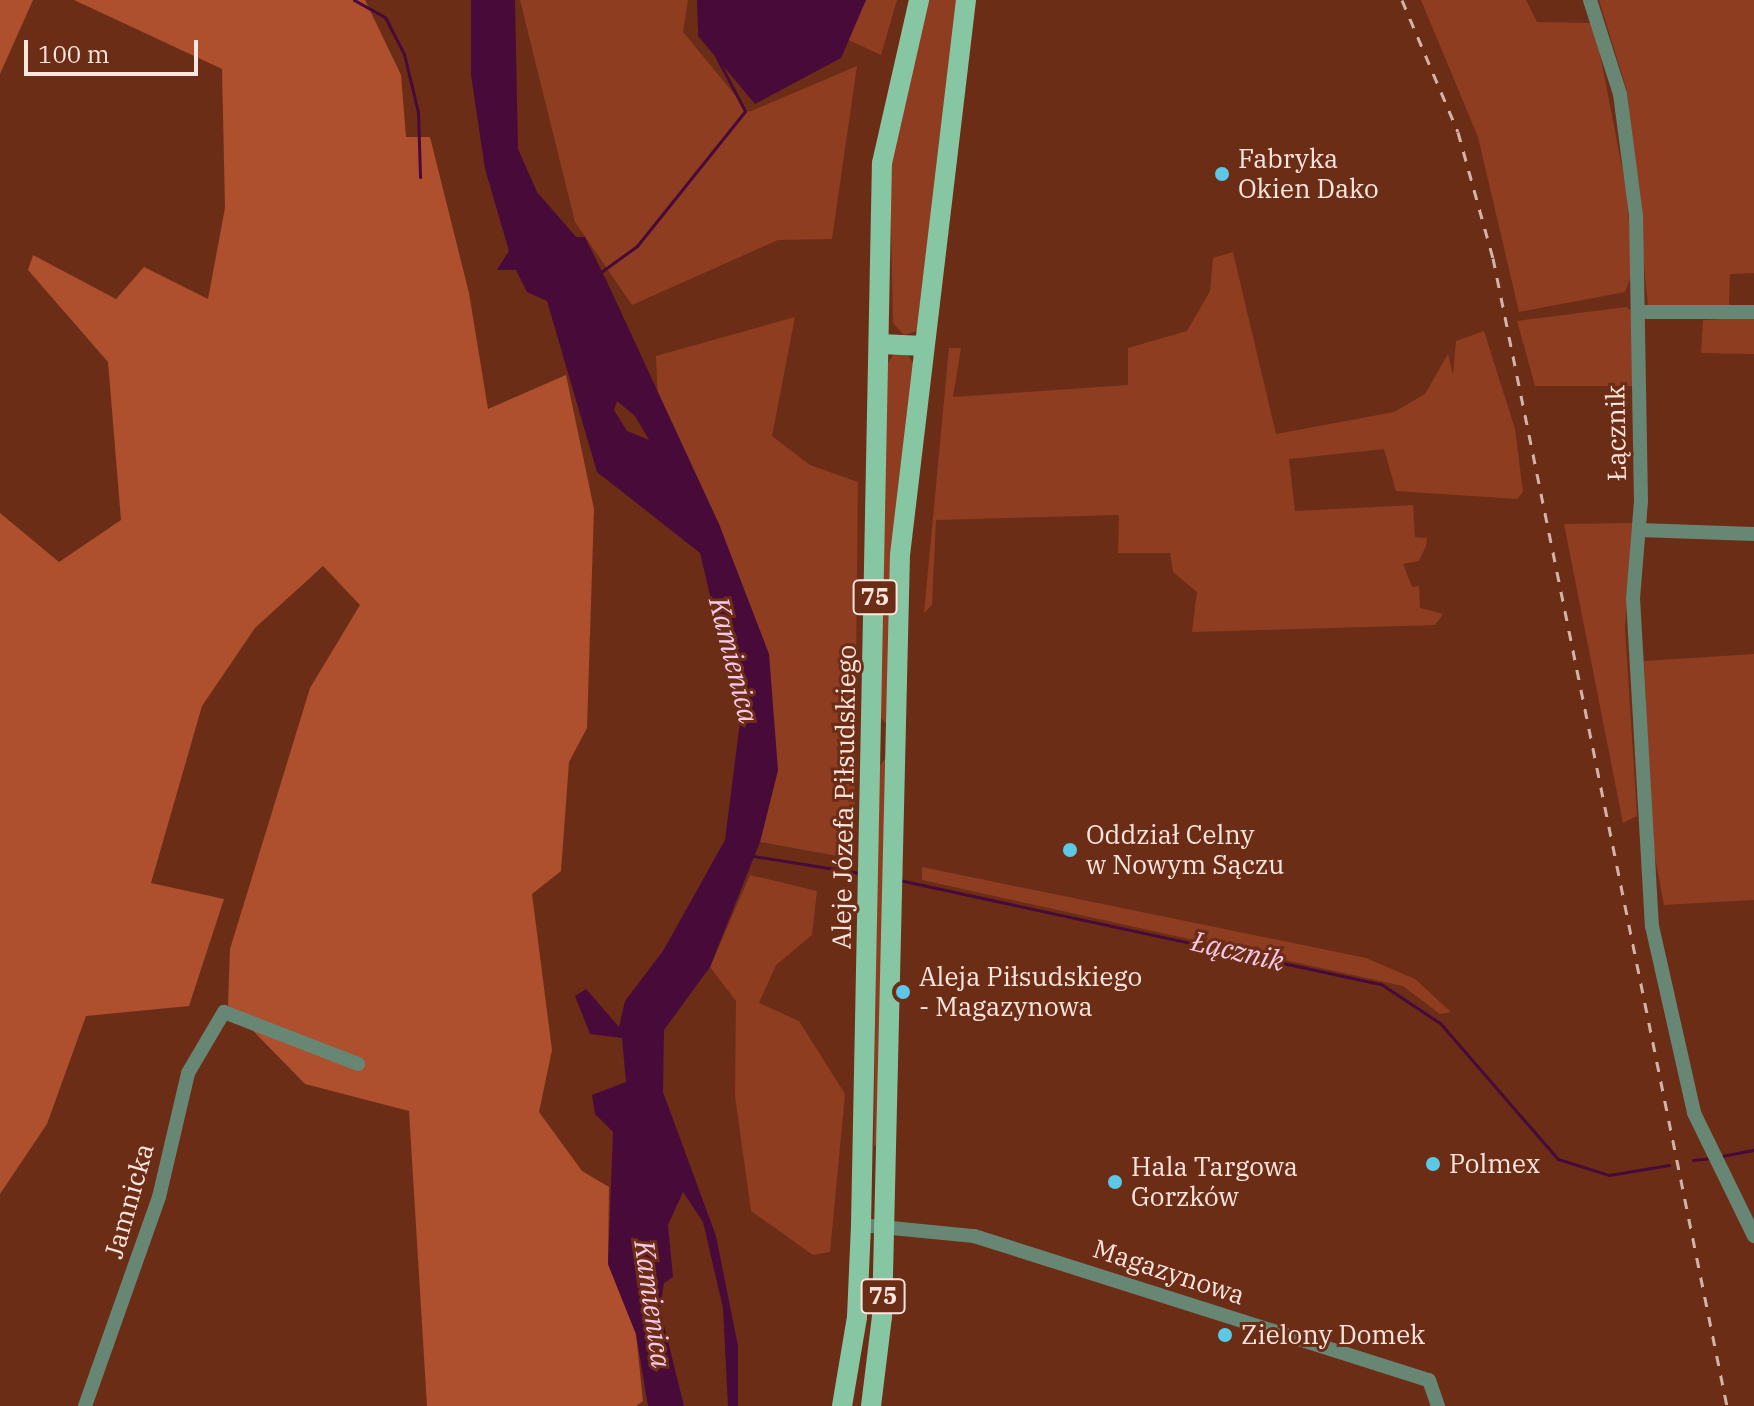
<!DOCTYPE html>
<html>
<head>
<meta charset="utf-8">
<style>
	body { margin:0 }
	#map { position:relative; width:1754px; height:1406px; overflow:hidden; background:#6c2d17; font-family:"IBM Plex Serif",serif }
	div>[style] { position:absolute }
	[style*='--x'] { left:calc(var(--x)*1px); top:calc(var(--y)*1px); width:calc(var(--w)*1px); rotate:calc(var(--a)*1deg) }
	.green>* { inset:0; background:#8e3d20 }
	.forest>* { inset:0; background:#ae4f2e }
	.water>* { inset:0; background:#470a39 }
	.stream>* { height:3px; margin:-1.5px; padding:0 1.5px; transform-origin:1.5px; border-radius:1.5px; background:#470a39 }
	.minor>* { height:14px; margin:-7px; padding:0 7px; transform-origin:7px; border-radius:7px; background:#678674 }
	.primary>* { height:20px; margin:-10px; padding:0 10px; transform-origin:10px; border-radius:10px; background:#87c6a3 }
	.rail>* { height:3px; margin-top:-1.5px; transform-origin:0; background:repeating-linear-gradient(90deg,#d5b2a6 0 10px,transparent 0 20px) }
	.dots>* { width:22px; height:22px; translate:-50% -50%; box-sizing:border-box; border:4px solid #6c2d17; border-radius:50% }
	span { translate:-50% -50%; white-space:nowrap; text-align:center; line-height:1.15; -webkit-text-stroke:6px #6c2d17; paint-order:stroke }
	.shield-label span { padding:2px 6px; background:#6c2d17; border:2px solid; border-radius:6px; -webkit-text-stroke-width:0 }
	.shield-label { font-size:24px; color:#fee6de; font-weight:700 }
	.poi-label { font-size:26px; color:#fee6de }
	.left { translate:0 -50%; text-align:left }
	.street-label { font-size:26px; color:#fee6de }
	.water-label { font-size:28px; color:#f8cae8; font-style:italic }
	.scale { position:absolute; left:24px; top:40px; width:174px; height:36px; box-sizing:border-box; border:4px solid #fee6de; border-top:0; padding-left:10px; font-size:24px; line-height:28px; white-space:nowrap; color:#fee6de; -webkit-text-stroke:6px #6c2d17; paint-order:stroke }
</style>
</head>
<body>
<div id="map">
	<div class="green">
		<i style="clip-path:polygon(520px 0,688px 0,683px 32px,749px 112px,857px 66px,832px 239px,778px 240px,632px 305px,575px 222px)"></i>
		<i style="clip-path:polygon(838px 0,897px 0,881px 55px,840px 36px)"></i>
		<i style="clip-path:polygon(926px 0,960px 0,917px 331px,904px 335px,893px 323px,890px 172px)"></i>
		<i style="clip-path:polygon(1421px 0,1526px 0,1537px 22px,1594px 23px,1626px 188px,1633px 271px,1625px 292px,1519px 312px,1478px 137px)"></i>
		<i style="clip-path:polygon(1599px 0,1754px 0,1754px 273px,1730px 274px,1729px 305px,1648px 306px,1627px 91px)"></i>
		<i style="clip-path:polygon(1233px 252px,1276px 434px,1394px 412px,1425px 394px,1448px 354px,1453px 375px,1456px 341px,1484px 331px,1515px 429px,1523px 492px,1517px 499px,1396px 491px,1384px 449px,1289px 459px,1295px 511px,1413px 505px,1415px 537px,1427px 538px,1426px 546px,1419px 561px,1403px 564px,1412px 587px,1419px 586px,1420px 608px,1443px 614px,1435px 625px,1192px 632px,1197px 592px,1173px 572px,1170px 553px,1118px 553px,1119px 515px,936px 520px,932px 605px,924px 613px,949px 348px,961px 348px,953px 397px,1128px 385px,1128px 348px,1187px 331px,1210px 291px,1213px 258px)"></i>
		<i style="clip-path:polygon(1626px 307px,1634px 312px,1634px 386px,1535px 386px,1517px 321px)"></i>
		<i style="clip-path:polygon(795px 317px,772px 436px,810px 465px,858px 482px,854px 859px,760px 842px,778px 770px,719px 524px,658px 402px,656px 356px)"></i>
		<i style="clip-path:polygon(1754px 317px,1754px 354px,1701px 353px,1703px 320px)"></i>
		<i style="clip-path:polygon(894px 354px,907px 354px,915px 366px,889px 727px,879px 716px,887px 364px)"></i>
		<i style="clip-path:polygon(1632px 523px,1625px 628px,1637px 816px,1623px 823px,1564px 524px)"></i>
		<i style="clip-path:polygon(1754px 654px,1754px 900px,1664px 905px,1653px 847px,1644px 661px)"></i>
		<i style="clip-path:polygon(888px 754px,878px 1145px,874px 1146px,878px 769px)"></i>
		<i style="clip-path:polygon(922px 867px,1366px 958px,1415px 979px,1451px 1012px,1440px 1014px,1403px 986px,922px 880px)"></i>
		<i style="clip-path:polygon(750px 875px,817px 891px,812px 935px,776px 965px,759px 1003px,799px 1021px,845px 1094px,830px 1252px,813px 1255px,751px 1211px,735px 1096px,736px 1001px,710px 967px)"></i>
	</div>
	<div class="forest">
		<i style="clip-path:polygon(0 0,33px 0,0 74px)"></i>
		<i style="clip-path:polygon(74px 0,365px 0,401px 75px,406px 137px,430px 137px,469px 293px,488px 409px,566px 375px,594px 509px,587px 728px,569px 762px,561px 871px,532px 894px,552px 1050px,539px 1112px,582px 1171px,609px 1187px,608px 1264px,636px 1334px,643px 1401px,636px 1406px,427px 1406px,409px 1111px,305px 1084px,228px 1005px,230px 949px,310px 688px,360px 605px,323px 566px,255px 628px,202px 706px,151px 883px,224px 899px,189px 1006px,86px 1016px,47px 1124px,0 1194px,0 513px,59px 562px,121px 520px,108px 362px,28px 270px,33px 255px,116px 299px,144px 267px,208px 299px,225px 208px,222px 69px)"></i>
	</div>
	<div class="water">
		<i style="clip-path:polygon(evenodd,471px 0,515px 0,518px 149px,537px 192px,576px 237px,585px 237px,608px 284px,719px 524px,769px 654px,778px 770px,760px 842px,710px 967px,664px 1030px,663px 1092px,716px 1236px,738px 1346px,738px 1406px,728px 1406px,723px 1308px,703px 1222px,683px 1192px,668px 1225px,673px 1277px,664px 1283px,660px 1309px,684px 1406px,648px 1406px,636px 1334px,608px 1264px,613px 1132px,595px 1114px,592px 1095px,626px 1082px,622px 1038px,590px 1034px,575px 996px,586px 989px,619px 1027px,625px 1001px,663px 951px,725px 840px,740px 722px,700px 553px,597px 472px,547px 301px,527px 292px,516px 270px,497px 270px,509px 251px,485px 169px,471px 75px,471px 0,617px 401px,635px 416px,649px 440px,627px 431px,614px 410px,617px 401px)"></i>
		<i style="clip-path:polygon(699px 0,866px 0,841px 58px,755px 104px,698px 36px)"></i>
	</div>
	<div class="stream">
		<i style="--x:354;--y:0;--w:35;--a:29"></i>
		<i style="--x:385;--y:17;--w:42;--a:62.8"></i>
		<i style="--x:404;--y:54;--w:60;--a:76.4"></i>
		<i style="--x:418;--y:112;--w:65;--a:88.2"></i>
		<i style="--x:698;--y:0;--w:27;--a:88"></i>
		<i style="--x:601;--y:272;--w:44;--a:-35.8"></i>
		<i style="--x:637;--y:246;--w:173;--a:-51.3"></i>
		<i style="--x:745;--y:111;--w:60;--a:-117.8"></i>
		<i style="--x:753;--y:856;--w:108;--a:9"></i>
		<i style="--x:899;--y:880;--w:493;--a:12.2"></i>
		<i style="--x:1381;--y:984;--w:71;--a:33.5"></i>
		<i style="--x:1440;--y:1023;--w:180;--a:49.1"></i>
		<i style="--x:1558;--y:1159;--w:53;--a:17.4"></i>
		<i style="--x:1609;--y:1175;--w:61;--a:-9.5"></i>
		<i style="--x:1722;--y:1156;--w:33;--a:-11"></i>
		<i style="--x:1693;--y:1160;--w:18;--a:-6"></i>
	</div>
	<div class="minor">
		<i style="--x:1590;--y:0;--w:99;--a:72.3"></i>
		<i style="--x:1620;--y:94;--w:122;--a:82.5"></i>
		<i style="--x:1636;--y:215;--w:286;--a:89"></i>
		<i style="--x:1641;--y:501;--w:97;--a:94.7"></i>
		<i style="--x:1633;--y:598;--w:329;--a:86.7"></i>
		<i style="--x:1652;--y:926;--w:192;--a:77.3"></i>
		<i style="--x:1694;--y:1113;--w:137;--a:64"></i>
		<i style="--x:1639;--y:312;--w:115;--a:0"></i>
		<i style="--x:1639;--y:530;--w:115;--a:2"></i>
		<i style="--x:861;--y:1225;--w:114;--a:5.6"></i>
		<i style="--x:974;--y:1236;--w:477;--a:17.6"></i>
		<i style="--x:1429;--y:1380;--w:28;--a:71"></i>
		<i style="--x:85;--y:1406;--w:222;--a:-70.5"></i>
		<i style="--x:159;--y:1197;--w:127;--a:-76.8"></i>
		<i style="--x:188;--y:1073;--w:71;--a:-59.5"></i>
		<i style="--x:224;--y:1012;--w:144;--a:21.2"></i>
	</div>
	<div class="primary">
		<i style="--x:880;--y:344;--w:44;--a:2.6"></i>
		<i style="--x:842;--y:1406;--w:90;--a:-80.4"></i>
		<i style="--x:857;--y:1317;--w:92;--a:-87.5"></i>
		<i style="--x:861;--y:1225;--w:1062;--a:-88.87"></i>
		<i style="--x:882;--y:163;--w:167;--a:-77.2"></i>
		<i style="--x:871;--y:1406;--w:90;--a:-83"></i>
		<i style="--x:882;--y:1317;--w:762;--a:-88.65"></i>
		<i style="--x:900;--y:555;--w:559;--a:-83.22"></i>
	</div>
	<div class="rail">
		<i style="--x:1402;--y:0;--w:143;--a:67"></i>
		<i style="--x:1458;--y:132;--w:131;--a:74.5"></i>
		<i style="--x:1493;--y:258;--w:1172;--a:78.48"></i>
	</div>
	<div class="dots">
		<i style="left:1222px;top:174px;background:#5bc8e7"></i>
		<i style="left:1070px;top:850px;background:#5bc8e7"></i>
		<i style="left:903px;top:992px;background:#5bc8e7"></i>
		<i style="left:1433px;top:1164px;background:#5bc8e7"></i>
		<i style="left:1115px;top:1182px;background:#5bc8e7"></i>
		<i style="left:1225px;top:1335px;background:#5bc8e7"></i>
	</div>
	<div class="shield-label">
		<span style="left:875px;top:597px">75</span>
		<span style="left:883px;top:1296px">75</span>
	</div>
	<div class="poi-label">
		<span class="left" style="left:1238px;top:174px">Fabryka<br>Okien Dako</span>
		<span class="left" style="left:1086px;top:850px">Oddział Celny<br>w Nowym Sączu</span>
		<span class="left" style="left:919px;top:992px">Aleja Piłsudskiego<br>- Magazynowa</span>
		<span class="left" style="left:1449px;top:1164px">Polmex</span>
		<span class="left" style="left:1131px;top:1182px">Hala Targowa<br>Gorzków</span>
		<span class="left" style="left:1241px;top:1335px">Zielony Domek</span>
	</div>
	<div class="street-label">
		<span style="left:1616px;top:433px;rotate:-91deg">Łącznik</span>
		<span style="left:844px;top:797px;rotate:-89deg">Aleje Józefa Piłsudskiego</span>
		<span style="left:129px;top:1201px;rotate:-74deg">Jamnicka</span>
		<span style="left:1169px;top:1272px;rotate:18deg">Magazynowa</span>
	</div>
	<div class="water-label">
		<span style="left:734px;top:660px;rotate:76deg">Kamienica</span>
		<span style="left:1238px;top:951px;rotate:13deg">Łącznik</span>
		<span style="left:653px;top:1304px;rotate:82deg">Kamienica</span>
	</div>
	<div class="scale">100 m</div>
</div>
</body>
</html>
